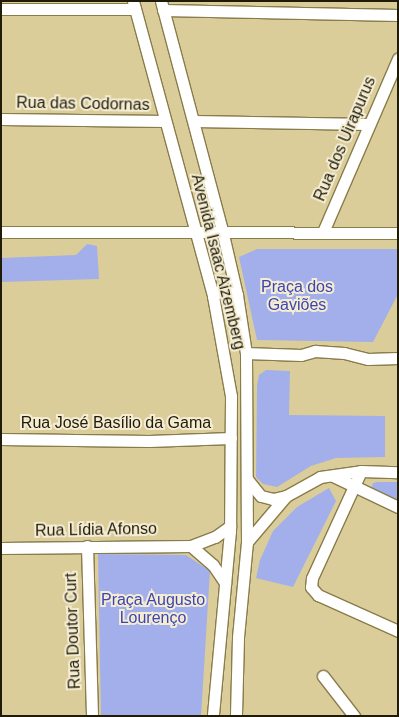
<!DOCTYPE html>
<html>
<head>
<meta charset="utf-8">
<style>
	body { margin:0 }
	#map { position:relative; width:399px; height:717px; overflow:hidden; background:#dbcd99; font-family:Arial,sans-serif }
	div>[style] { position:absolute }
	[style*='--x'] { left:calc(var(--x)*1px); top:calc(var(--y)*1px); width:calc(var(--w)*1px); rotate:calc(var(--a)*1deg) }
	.green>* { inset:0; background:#a3afea }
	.roads { filter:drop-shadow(1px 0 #897c4b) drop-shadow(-1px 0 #897c4b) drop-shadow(0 1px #897c4b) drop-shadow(0 -1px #897c4b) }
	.minor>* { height:11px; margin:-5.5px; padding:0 5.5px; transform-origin:5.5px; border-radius:5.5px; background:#fff }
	span { translate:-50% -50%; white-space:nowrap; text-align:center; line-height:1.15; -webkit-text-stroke:4px #f4edd4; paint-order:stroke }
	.street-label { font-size:16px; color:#201b07 }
	.park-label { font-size:16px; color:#3e45b1 }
	.frame { position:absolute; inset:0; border:2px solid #201b07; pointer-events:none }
</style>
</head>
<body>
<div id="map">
	<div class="green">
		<i style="clip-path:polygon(87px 244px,97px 246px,99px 279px,1px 282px,1px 258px,76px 255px)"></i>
		<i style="clip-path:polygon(257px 249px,398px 249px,398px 294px,373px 342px,257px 340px,239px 257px)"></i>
		<i style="clip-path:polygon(266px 370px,290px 371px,289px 415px,385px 416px,385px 457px,336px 458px,311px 466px,277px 487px,263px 484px,256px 477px,257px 385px,259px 375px)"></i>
		<i style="clip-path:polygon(378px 482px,398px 482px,398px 503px,371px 489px,373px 483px)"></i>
		<i style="clip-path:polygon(329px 488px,336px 501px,293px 587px,256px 578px,260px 560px,273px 531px,297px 507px)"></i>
		<i style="clip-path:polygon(98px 554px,186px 555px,210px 571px,201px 716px,101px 716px)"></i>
	</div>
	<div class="roads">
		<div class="minor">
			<i style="--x:133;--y:1;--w:306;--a:74.8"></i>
			<i style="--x:213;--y:296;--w:102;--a:79.8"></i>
			<i style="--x:231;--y:396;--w:135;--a:90.4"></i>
			<i style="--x:230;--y:531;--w:186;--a:95.3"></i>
			<i style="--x:161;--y:1;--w:237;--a:75.1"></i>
			<i style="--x:222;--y:230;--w:67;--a:77"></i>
			<i style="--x:237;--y:295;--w:59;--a:81.2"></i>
			<i style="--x:246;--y:353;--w:189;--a:89.7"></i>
			<i style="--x:247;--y:542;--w:96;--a:95.4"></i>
			<i style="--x:238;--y:638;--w:78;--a:91.5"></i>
			<i style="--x:1;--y:9;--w:134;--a:0"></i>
			<i style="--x:163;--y:10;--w:235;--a:1.2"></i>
			<i style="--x:1;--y:119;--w:164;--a:0.7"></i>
			<i style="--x:194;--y:121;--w:174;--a:1"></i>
			<i style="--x:1;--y:232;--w:397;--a:0.1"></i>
			<i style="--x:323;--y:232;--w:189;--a:-66.6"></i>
			<i style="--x:213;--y:296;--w:13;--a:-39"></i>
			<i style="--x:223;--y:288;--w:16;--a:27"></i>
			<i style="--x:246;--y:353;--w:55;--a:2.1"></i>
			<i style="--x:301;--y:355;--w:15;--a:-16"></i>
			<i style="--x:315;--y:351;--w:29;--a:4"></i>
			<i style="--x:344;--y:353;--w:25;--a:14"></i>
			<i style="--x:368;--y:359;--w:30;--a:-2"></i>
			<i style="--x:1;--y:439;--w:148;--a:0.8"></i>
			<i style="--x:149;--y:441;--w:82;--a:-2.1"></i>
			<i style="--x:361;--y:471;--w:118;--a:114.6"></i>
			<i style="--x:312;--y:578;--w:9;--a:96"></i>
			<i style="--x:311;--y:587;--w:11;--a:49"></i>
			<i style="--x:318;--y:595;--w:88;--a:24.2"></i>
			<i style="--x:333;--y:476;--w:72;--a:25.5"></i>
			<i style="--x:247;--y:479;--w:22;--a:51"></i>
			<i style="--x:261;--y:496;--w:12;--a:14"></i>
			<i style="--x:273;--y:499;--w:13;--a:-13"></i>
			<i style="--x:286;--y:496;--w:39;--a:-29"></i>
			<i style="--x:320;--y:477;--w:41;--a:-8.3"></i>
			<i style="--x:361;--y:471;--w:37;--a:2"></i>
			<i style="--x:247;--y:542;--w:60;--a:-49.7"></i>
			<i style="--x:87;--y:546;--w:170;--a:88.3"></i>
			<i style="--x:191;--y:546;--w:29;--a:41"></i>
			<i style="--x:213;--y:565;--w:22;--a:56"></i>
			<i style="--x:1;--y:548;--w:190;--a:-0.6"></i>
			<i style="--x:191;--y:546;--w:26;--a:-21"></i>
			<i style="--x:215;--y:537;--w:19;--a:-36"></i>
			<i style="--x:323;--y:676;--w:51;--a:52.2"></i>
		</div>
	</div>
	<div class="street-label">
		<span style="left:83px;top:104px;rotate:1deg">Rua das Codornas</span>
		<span style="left:345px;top:139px;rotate:-67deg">Rua dos Uirapurus</span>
		<span style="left:218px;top:262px;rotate:76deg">Avenida Isaac Aizemberg</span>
		<span style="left:116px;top:423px">Rua José Basílio da Gama</span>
		<span style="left:96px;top:530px;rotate:-1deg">Rua Lídia Afonso</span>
		<span style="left:73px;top:631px;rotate:-92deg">Rua Doutor Curt</span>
	</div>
	<div class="park-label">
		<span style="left:297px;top:296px">Praça dos<br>Gaviões</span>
		<span style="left:153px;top:609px">Praça Augusto<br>Lourenço</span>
	</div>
	<div class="frame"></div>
</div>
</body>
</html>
